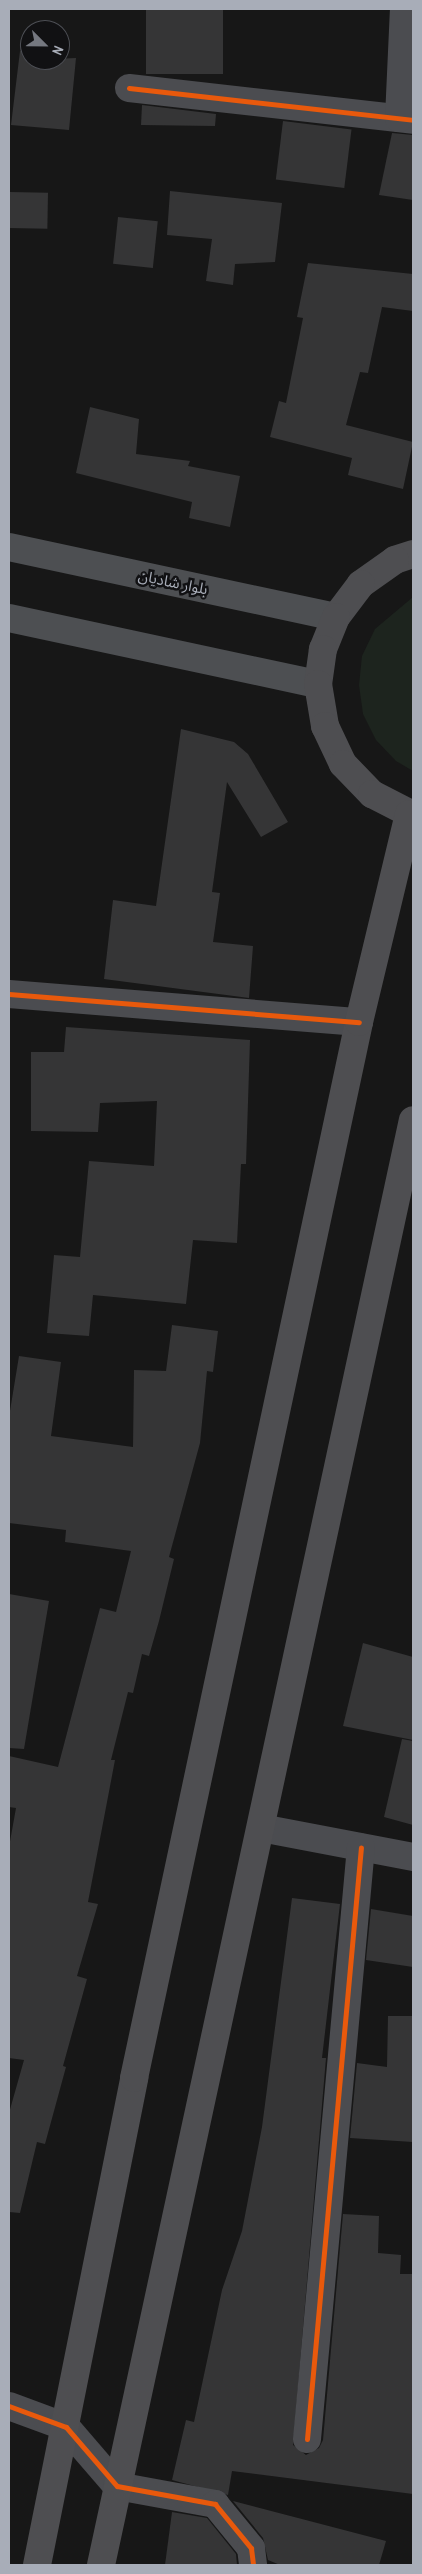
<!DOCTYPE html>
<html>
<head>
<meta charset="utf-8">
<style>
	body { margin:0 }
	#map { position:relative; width:422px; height:2574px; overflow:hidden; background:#171717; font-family:"Archivo Narrow","Noto Sans Arabic",sans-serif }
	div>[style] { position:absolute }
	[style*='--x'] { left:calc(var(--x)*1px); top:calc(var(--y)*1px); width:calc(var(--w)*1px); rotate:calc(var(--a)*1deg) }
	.green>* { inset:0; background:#1d241e }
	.building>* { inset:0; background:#353536; transform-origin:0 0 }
	.street>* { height:28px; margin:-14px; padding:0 14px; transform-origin:14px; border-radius:14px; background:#4b4c50 }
	.primary>* { height:28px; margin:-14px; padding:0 14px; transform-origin:14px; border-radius:14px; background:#4d4f52 }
	.highway>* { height:28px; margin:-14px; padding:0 14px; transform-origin:14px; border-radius:14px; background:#4e4e51 }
	.cycleway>* { height:5px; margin:-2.5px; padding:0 2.5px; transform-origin:2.5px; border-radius:2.5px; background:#e8590c }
	span { translate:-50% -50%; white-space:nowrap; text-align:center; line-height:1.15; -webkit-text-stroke:5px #111113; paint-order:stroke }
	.street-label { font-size:15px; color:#a8adb8 }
	.frame { position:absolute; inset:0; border:10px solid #a8adb8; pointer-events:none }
	.north { position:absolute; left:20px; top:20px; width:50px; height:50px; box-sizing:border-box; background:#111113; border:1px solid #4d4f55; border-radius:50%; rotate:113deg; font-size:14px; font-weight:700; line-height:20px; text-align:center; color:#a8adb8 }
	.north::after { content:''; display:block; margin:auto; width:18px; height:22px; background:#757880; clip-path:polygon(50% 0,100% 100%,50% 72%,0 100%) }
</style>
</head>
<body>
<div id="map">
	<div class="green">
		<i style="clip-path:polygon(413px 597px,413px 771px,396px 761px,376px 740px,363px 714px,359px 685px,362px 656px,375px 629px)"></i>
	</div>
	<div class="building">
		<i style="left:146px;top:9px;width:77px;height:65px"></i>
		<i style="clip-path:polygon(20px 51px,30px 52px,30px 60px,76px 58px,69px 130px,11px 125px)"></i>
		<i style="clip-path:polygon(142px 105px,216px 114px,215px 126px,141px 125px)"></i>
		<i style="left:283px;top:121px;width:69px;height:59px;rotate:7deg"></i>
		<i style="clip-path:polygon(392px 133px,413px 135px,413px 200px,379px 195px)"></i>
		<i style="clip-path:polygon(170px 191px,282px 203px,275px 262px,235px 264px,233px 285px,206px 281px,212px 239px,167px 235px)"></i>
		<i style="left:9px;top:192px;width:39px;height:36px;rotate:1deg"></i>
		<i style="left:118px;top:217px;width:40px;height:47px;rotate:6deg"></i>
		<i style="clip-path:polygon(308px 263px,413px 274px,413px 311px,382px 307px,368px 373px,360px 372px,346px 425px,413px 442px,403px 489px,348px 475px,352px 458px,270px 437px,279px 401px,286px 403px,303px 318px,297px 317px)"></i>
		<i style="clip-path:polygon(90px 407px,139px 419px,136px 454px,190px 461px,188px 466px,240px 476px,230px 527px,189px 518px,192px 502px,76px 473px)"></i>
		<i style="clip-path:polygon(181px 729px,234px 742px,248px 754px,288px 822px,261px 837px,227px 782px,212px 892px,220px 893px,213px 942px,253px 946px,249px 998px,104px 979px,113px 900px,156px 906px)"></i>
		<i style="clip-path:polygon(66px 1027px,250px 1040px,246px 1164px,241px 1164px,237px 1243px,193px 1240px,186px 1304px,93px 1295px,89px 1336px,47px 1333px,54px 1255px,80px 1257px,89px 1161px,154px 1166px,157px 1101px,100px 1103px,98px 1132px,31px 1131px,31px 1052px,64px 1052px)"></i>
		<i style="clip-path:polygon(172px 1325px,218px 1331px,213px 1372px,207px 1371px,200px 1443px,169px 1557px,174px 1559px,159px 1621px,149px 1656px,142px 1654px,133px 1693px,128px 1692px,111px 1760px,115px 1760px,88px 1902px,98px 1904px,77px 1976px,87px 1979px,63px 2066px,66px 2067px,45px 2144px,37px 2142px,20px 2213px,9px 2212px,9px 2113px,24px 2060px,9px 2058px,9px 1847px,16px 1808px,9px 1807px,9px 1756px,58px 1767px,100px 1608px,116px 1612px,131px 1551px,65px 1542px,66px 1530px,9px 1523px,9px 1417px,19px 1356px,61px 1362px,51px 1436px,133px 1447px,134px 1370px,166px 1371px)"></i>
		<i style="clip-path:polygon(9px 1594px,49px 1601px,24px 1749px,9px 1748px)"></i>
		<i style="clip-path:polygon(363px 1643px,413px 1657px,413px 1740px,343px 1726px)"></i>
		<i style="clip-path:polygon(402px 1739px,413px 1741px,413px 1825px,384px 1817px)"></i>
		<i style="clip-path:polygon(292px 1898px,340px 1904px,322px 2058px,326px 2058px,293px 2445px,306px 2455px,319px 2448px,323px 2440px,343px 2214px,379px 2216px,378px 2253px,401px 2255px,400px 2274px,413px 2274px,413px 2494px,232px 2471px,228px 2495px,172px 2480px,186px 2420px,194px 2422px,222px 2290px,242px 2231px,262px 2127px)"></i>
		<i style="clip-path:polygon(371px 1909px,413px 1916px,413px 1967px,366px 1960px)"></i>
		<i style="clip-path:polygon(388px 2016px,413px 2016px,413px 2142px,350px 2138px,357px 2063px,387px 2067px)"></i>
		<i style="clip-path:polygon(233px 2501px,386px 2541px,379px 2565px,280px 2565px,268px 2560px,263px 2538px)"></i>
		<i style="clip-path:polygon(172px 2512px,207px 2518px,236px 2554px,237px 2565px,165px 2565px)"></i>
	</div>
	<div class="street">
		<i style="--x:129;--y:88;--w:286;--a:6.4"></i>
		<i style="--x:399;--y:118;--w:109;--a:-87.4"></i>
		<i style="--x:9;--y:994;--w:351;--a:4.6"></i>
		<i style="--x:261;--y:1828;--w:155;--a:10.8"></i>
		<i style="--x:9;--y:2406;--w:61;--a:20.2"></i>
		<i style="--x:66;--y:2427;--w:78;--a:49.2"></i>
		<i style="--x:117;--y:2486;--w:100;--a:10.4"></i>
		<i style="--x:215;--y:2504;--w:57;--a:50.7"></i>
		<i style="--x:251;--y:2548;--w:17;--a:83"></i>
		<i style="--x:307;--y:2439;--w:594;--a:-84.79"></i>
	</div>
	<div class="primary">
		<i style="--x:9;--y:547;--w:334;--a:12.1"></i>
		<i style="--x:9;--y:618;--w:316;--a:12.1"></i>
	</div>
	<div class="highway">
		<i style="--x:413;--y:554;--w:19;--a:162"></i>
		<i style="--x:395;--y:560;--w:42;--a:144.8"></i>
		<i style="--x:361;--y:584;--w:41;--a:127.1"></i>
		<i style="--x:336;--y:617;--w:35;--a:112"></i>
		<i style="--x:323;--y:649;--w:35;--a:98"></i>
		<i style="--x:318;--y:684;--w:43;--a:80.5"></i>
		<i style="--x:325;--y:726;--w:42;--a:64.7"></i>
		<i style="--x:343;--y:764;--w:42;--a:46"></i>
		<i style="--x:372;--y:794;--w:46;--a:27.1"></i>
		<i style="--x:37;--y:2565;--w:497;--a:-78.7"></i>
		<i style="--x:134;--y:2078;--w:1080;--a:-77.97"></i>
		<i style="--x:359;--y:1022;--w:214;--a:-76.5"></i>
		<i style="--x:101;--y:2565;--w:1478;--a:-77.82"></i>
	</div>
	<div class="cycleway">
		<i style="--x:129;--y:88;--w:286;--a:6.4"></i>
		<i style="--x:9;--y:994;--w:351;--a:4.6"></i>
		<i style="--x:9;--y:2406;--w:61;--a:20.2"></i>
		<i style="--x:66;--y:2427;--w:78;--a:49.2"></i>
		<i style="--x:117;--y:2486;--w:100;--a:10.4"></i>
		<i style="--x:215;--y:2504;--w:57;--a:50.7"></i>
		<i style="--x:251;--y:2548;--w:17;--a:83"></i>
		<i style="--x:307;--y:2439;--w:594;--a:-84.79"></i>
	</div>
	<div class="street-label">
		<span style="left:173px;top:582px;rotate:12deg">بلوار شادیان</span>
	</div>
	<div class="frame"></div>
	<div class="north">N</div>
</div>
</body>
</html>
